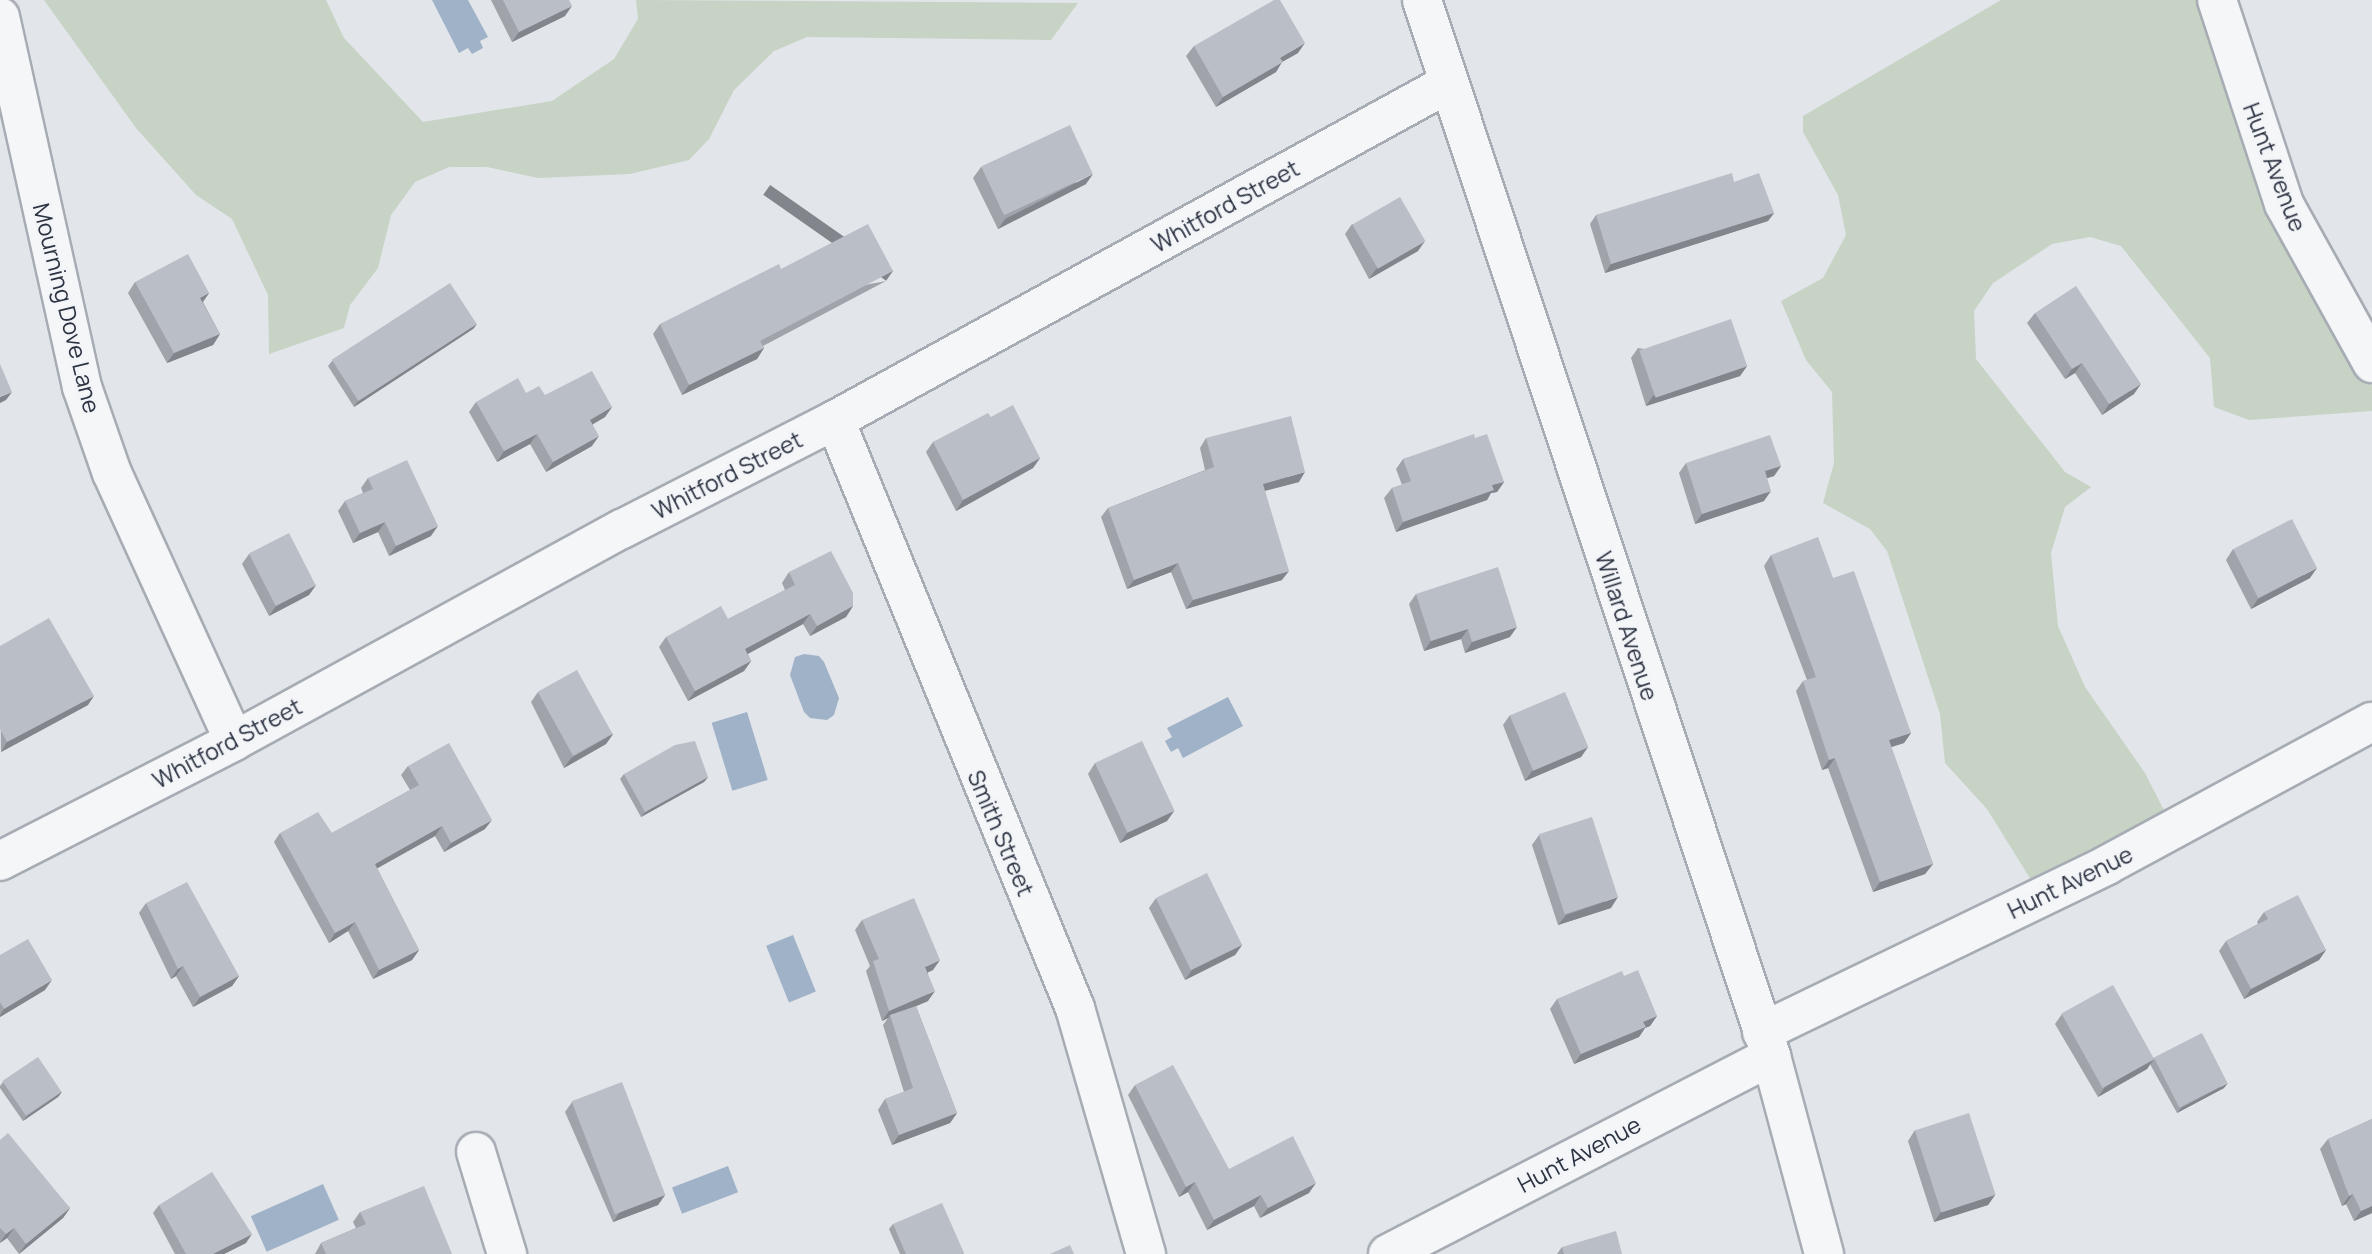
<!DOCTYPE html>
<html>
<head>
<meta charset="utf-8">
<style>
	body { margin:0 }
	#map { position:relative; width:2372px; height:1254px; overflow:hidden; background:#e2e5ea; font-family:Manrope,sans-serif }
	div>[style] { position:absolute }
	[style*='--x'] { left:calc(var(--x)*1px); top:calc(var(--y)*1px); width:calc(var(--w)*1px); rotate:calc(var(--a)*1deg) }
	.green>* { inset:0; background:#c7d3c4 }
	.water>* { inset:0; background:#9fb2c8; transform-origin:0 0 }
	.roads { filter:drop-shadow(2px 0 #a7acb4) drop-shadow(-2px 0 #a7acb4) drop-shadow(0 2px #a7acb4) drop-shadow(0 -2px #a7acb4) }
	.minor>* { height:38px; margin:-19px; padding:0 19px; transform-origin:19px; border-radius:19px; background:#f5f6f8 }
	.wall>* { inset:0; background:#a0a3aa }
	.shaded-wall>* { inset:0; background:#82858b; transform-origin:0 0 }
	.building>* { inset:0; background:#babec6; transform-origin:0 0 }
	span { translate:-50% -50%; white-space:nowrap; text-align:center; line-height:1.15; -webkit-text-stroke:5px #f2f4f7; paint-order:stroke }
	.street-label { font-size:23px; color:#2b3241 }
</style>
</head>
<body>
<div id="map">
	<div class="green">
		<i style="clip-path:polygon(44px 0,326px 0,344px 38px,423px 122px,552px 101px,614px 59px,638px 19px,636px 0,1078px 3px,1051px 40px,807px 37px,774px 51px,734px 90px,709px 139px,689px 160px,630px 174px,538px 178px,487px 167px,449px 167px,415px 182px,391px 215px,378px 268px,350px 305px,344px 328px,269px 354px,268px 295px,232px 219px,196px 195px,136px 128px)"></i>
		<i style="clip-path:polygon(2001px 0,2218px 0,2347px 353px,2372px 386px,2372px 411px,2249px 420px,2214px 407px,2210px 358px,2121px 246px,2090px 237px,2052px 244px,1993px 283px,1974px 311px,1976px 359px,2065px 472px,2091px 487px,2065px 507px,2051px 553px,2058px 626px,2085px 687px,2145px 773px,2171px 824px,2036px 888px,1987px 809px,1945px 763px,1940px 714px,1887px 551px,1870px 529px,1823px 503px,1834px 463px,1832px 392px,1806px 360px,1781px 301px,1823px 278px,1846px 235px,1838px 195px,1803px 132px,1803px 116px)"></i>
	</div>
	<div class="water">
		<i style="clip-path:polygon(432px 0,468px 0,488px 37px,480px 41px,483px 48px,472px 54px,468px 48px,459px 53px)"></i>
		<i style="clip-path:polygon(804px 654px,819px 656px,824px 662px,839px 698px,834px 715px,827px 720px,810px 718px,804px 712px,790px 675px,795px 657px)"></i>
		<i style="clip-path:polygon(1228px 697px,1243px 726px,1183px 758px,1178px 748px,1171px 752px,1165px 741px,1172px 737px,1167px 728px)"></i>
		<i style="left:747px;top:712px;width:71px;height:37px;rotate:73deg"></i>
		<i style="left:793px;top:935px;width:61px;height:29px;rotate:68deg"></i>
		<i style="left:728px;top:1166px;width:28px;height:60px;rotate:69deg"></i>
		<i style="left:323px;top:1184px;width:39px;height:79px;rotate:66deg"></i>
	</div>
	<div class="roads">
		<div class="minor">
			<i style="--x:1422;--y:0;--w:1112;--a:71.71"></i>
			<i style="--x:1771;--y:1056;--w:205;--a:75"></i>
			<i style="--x:2217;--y:0;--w:215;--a:71.8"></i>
			<i style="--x:2284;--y:204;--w:182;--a:61"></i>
			<i style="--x:0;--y:17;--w:379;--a:77.5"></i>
			<i style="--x:82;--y:387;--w:91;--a:70.8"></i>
			<i style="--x:112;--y:473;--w:294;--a:65.5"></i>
			<i style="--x:835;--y:420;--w:635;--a:67.8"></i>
			<i style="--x:1075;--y:1008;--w:256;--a:73.9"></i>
			<i style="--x:0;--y:861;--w:263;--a:-27.1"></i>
			<i style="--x:234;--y:741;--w:442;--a:-28.7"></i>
			<i style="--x:622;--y:529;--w:239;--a:-27.1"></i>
			<i style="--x:835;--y:420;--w:700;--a:-28.76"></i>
			<i style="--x:1762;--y:1032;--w:383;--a:-25.8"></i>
			<i style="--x:2107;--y:865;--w:301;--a:-28.4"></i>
			<i style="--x:476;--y:1152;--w:107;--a:73.1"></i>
			<i style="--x:1388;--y:1254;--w:431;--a:-27.3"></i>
		</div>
	</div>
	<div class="wall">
		<i style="clip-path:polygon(491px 0,569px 0,565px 16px,512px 42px)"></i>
		<i style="clip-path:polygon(1194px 46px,1298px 53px,1282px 62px,1276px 72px,1216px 107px,1186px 56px)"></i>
		<i style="clip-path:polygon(981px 167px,1086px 184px,998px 229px,973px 178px)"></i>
		<i style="clip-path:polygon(1734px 182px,1774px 213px,1768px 221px,1605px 273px,1590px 224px,1596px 215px)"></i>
		<i style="clip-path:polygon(1352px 224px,1418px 251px,1369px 279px,1345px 234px)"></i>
		<i style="clip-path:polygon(886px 281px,763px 346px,764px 348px,757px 359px,682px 395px,653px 334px,660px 324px)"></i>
		<i style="clip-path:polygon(135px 282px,209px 293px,203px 302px,220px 334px,213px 345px,167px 363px,128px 293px)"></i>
		<i style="clip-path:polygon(2035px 313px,2134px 394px,2102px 415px,2075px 373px,2065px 379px,2027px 323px)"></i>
		<i style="clip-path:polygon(477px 324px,473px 329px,354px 407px,328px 366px,332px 361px)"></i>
		<i style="clip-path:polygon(1638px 348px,1747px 366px,1740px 376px,1646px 406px,1631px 358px)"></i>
		<i style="clip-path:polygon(526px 393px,545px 395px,612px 407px,605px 417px,593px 424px,592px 446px,546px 472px,530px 444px,497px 462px,469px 412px,476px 402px)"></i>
		<i style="clip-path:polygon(991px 417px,1040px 458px,1033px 468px,956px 511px,926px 452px,933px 442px)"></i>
		<i style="clip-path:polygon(1206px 438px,1299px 482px,1265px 491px,1282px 580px,1186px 609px,1171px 572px,1127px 589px,1101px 517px,1108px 508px,1205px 470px,1200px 448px)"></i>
		<i style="clip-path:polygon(1475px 438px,1504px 482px,1497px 492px,1491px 493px,1487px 500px,1396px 532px,1384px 498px,1392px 488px,1402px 485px,1396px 469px,1403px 459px)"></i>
		<i style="clip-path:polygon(1686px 463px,1781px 466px,1774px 476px,1767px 478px,1764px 501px,1695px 524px,1679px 473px)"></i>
		<i style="clip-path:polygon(368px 478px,431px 536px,389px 556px,378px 532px,353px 543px,338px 511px,345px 501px,363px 493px,361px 488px)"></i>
		<i style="clip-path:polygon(2233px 549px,2310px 578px,2251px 609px,2226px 560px)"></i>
		<i style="clip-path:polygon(249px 554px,316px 585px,309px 595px,269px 616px,242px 564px)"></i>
		<i style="clip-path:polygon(1771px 555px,1833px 578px,1911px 733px,1904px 743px,1891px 747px,1933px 864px,1925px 874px,1873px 892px,1828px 768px,1822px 770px,1796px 691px,1803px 681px,1807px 680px,1764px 566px)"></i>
		<i style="clip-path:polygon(789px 572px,853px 606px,846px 617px,810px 636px,803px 624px,748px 654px,751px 661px,744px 671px,688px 701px,659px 647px,666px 637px,728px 619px,785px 590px,782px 583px)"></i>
		<i style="clip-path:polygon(1416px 594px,1510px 637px,1465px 653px,1461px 639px,1424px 651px,1409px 604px)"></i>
		<i style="clip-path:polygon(0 646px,88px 705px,1px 752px)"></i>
		<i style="clip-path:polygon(538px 692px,613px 734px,606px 744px,564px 768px,531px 702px)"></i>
		<i style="clip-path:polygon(1510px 715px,1588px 747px,1581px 757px,1525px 781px,1503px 725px)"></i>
		<i style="clip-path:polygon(1095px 763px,1174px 811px,1167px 821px,1120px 843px,1088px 774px)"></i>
		<i style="clip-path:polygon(408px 766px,485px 829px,444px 852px,435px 836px,377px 868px,419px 950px,412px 960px,373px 979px,348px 931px,329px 943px,274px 842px,280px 833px,332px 833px,410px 790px,401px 775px)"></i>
		<i style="clip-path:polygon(624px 774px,708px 777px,704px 782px,641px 817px,620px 779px)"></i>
		<i style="clip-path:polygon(1539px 835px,1611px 908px,1558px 925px,1532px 845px)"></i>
		<i style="clip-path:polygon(1156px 898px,1242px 945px,1235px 955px,1185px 980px,1149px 908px)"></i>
		<i style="clip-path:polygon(146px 903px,239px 976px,232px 986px,193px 1007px,176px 976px,171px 979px,139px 913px)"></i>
		<i style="clip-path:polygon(2264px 912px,2326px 950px,2319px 960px,2244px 999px,2219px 951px,2226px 941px,2258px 924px,2257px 922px)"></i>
		<i style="clip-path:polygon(862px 920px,933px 970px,928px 972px,928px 1001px,916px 1006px,957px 1113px,950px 1123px,892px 1145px,878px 1110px,885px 1099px,904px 1092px,883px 1025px,888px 1018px,882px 1021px,866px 971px,870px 966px,855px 930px)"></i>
		<i style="clip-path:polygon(0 955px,45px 990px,0 1017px)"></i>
		<i style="clip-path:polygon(1624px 976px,1657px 1016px,1650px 1026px,1645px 1028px,1639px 1037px,1574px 1064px,1550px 1009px,1557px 999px)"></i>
		<i style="clip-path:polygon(2062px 1014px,2154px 1058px,2224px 1088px,2177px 1113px,2150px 1064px,2147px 1069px,2098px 1097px,2055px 1024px)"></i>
		<i style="clip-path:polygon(3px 1082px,62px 1092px,58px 1097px,23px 1121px,0 1088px,0 1086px)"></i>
		<i style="clip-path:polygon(1135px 1085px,1229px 1169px,1309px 1193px,1260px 1218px,1254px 1206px,1207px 1230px,1188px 1192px,1179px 1197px,1128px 1095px)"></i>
		<i style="clip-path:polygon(572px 1102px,665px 1195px,658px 1205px,613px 1222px,565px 1112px)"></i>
		<i style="clip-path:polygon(2372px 1119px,2372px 1213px,2354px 1221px,2346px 1204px,2342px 1206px,2320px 1149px,2328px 1139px)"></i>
		<i style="clip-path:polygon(1915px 1130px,1995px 1195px,1988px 1205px,1934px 1222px,1908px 1141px)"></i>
		<i style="clip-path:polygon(0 1140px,70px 1208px,63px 1218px,19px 1254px,7px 1238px,0 1243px)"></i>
		<i style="clip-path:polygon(159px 1205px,246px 1243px,224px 1254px,175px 1254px,153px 1213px)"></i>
		<i style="clip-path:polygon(360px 1212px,452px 1254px,315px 1254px,321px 1243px,356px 1228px,353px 1222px)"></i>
		<i style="clip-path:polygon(893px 1224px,964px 1253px,963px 1254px,900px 1254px,889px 1229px)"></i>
		<i style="clip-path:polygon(1562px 1247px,1622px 1254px,1557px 1254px)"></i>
	</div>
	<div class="shaded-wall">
		<i style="clip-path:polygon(572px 6px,565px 16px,512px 42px,519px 32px)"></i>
		<i style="clip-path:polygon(1305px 43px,1298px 53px,1282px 62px,1276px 72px,1216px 107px,1223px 97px,1280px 58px)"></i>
		<i style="clip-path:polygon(1093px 174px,1086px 184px,998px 229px,1005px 219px)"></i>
		<i style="clip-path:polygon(1774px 213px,1768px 221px,1605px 273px,1611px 264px)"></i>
		<i style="clip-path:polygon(1425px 241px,1418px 251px,1369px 279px,1376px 269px)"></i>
		<i style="left:893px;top:271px;width:12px;height:150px;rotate:125deg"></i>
		<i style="clip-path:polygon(209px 293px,202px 303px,200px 298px)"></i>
		<i style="clip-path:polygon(477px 324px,473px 329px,354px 407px,358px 401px)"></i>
		<i style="clip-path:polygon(220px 334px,213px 345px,167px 363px,174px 353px)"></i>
		<i style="clip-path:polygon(764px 348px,757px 359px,682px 395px,689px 385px)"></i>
		<i style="clip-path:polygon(2082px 363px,2075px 373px,2065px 379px,2072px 369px)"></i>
		<i style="clip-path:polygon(1747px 366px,1740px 376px,1646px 406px,1653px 396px)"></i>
		<i style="clip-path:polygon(2141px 384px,2134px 394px,2102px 415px,2109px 404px)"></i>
		<i style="clip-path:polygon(12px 392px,6px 400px,0 403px,0 397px)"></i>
		<i style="clip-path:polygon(612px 407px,605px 417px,583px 430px,590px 420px)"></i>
		<i style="clip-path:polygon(537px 434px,530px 444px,497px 462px,504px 451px)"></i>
		<i style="clip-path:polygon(599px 436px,592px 446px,546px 472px,553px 462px)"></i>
		<i style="clip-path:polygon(1040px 458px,1033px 468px,956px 511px,963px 500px)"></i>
		<i style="clip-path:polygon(1781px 466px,1774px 476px,1758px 481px,1765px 471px)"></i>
		<i style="clip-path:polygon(1305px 472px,1299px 482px,1256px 493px,1263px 484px)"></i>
		<i style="clip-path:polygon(1504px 482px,1497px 492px,1491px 493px,1487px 500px,1396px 532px,1403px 522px,1492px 485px)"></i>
		<i style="clip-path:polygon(1771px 491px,1764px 501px,1695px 524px,1702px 514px)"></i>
		<i style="clip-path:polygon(385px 522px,378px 532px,353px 543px,360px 533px)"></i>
		<i style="clip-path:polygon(438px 526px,431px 536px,389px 556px,396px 546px)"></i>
		<i style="clip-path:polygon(1178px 563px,1171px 572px,1127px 589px,1134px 580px)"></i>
		<i style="clip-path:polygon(2317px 568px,2310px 578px,2251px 609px,2258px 599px)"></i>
		<i style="clip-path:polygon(1289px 571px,1282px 580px,1186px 609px,1193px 600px)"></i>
		<i style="clip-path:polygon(316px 585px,309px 595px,269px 616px,276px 606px)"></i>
		<i style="clip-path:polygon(853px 606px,846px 617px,810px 636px,817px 626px)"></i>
		<i style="clip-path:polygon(810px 614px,803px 624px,738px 659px,745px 649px)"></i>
		<i style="clip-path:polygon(1517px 627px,1510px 637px,1465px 653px,1472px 642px)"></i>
		<i style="clip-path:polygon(1468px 629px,1461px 639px,1424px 651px,1431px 641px)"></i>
		<i style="clip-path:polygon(751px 661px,744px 671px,688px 701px,695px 691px)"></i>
		<i style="clip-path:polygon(94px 696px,88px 705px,1px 752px,7px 742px)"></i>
		<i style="clip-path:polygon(1911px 733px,1904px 743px,1882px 750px,1889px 740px)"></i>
		<i style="clip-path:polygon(613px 734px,606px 744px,564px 768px,571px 758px)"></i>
		<i style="clip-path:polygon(1588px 747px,1581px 757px,1525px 781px,1532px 771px)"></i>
		<i style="clip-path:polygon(1835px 758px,1828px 768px,1822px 770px,1829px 760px)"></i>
		<i style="clip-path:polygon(708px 777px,704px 782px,641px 817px,645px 812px)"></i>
		<i style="clip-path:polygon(1174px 811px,1167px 821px,1120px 843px,1127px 833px)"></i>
		<i style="clip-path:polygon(492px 820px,485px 829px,444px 852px,451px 843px)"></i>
		<i style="clip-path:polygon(442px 826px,435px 836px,369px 873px,375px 864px)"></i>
		<i style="clip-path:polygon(1933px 864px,1925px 874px,1873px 892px,1880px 882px)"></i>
		<i style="clip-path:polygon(1618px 897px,1611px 908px,1558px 925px,1566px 915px)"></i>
		<i style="clip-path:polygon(355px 922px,348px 931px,329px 943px,335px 933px)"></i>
		<i style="clip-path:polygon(1242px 945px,1235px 955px,1185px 980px,1192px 970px)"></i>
		<i style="clip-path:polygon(419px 950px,412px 960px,373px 979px,379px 970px)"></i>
		<i style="clip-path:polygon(2326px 950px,2319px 960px,2244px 999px,2251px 989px)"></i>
		<i style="clip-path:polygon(940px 960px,933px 970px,918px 977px,925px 967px)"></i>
		<i style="clip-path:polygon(183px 966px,176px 976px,171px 979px,178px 969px)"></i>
		<i style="clip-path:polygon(239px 976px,232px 986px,193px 1007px,200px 997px)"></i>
		<i style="clip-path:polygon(52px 980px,45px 990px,0 1017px,0 1015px,4px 1009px)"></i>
		<i style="clip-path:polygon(935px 991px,928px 1001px,891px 1017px,890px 1015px,888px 1018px,882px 1021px,889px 1011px)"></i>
		<i style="clip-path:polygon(1657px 1016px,1650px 1026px,1645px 1028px,1639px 1037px,1574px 1064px,1581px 1054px,1643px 1022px)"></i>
		<i style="clip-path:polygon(2154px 1059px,2147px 1069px,2098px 1097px,2105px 1087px)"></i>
		<i style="clip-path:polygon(2228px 1083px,2224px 1088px,2177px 1113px,2181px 1108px)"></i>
		<i style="clip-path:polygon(62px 1092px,58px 1097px,23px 1121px,27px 1116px)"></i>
		<i style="clip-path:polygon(957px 1113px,950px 1123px,892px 1145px,899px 1135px)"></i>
		<i style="clip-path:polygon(1195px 1182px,1188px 1192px,1179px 1197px,1186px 1187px)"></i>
		<i style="clip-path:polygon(1316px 1183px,1309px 1193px,1260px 1218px,1268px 1208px)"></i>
		<i style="clip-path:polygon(2353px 1194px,2346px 1204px,2342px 1206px,2349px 1196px)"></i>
		<i style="clip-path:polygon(665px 1195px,658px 1205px,613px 1222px,620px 1212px)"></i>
		<i style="clip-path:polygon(1261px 1195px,1254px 1206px,1207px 1230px,1214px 1220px)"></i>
		<i style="clip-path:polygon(1995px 1195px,1988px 1205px,1934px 1222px,1941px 1212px)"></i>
		<i style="clip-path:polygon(2372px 1206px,2372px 1213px,2354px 1221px,2361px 1211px)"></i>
		<i style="clip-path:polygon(70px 1208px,63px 1218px,19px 1254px,26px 1244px)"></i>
		<i style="clip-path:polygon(14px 1228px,7px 1238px,0 1243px,6px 1234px)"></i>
		<i style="clip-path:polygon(252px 1234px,246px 1243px,224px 1254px,213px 1254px)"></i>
	</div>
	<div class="building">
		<i style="clip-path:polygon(503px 0,569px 0,572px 6px,519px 32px)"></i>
		<i style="clip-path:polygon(1274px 0,1280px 0,1305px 43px,1280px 58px,1283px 62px,1223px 97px,1194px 46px)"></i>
		<i style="left:1070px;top:125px;width:54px;height:98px;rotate:65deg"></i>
		<i style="clip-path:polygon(1732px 173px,1734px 182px,1759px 173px,1774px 213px,1611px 264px,1596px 215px)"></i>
		<i style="left:1400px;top:197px;width:51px;height:55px;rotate:60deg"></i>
		<i style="clip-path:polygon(868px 224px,893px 271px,760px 341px,764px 348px,689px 385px,660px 324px,779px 264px,781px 269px)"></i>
		<i style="clip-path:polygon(188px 254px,209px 293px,200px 298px,220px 334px,174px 353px,135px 282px)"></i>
		<i style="left:450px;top:283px;width:49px;height:141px;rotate:57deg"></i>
		<i style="clip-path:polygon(2076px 286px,2141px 384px,2109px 404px,2082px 363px,2072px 369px,2035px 313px)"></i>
		<i style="left:1731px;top:319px;width:50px;height:97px;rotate:71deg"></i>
		<i style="clip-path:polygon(0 364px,12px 392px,0 397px)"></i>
		<i style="clip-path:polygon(592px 371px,612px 407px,590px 420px,599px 436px,553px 462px,537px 434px,504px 451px,476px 402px,518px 378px,526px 393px,539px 386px,545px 395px)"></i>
		<i style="clip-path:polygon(1013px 405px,1040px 458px,963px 500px,933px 442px,988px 413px,991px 417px)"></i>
		<i style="clip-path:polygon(1291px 416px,1305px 472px,1263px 484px,1289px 571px,1193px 600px,1178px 563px,1134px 580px,1108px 508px,1214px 467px,1206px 438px)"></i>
		<i style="clip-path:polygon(1474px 434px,1475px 438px,1487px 434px,1504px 482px,1492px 485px,1494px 490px,1403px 522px,1392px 488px,1411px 481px,1403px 459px)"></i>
		<i style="clip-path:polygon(1770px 435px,1781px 466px,1765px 471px,1771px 491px,1702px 514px,1686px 463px)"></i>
		<i style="clip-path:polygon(407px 460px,438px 526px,396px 546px,385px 522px,360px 533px,345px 501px,373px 489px,368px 478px)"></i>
		<i style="left:2292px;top:519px;width:55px;height:66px;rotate:63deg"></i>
		<i style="left:289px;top:533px;width:59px;height:45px;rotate:63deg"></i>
		<i style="clip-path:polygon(1818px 537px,1833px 578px,1854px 571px,1911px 733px,1889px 740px,1933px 864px,1880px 882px,1835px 758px,1829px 760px,1803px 681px,1816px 677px,1771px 555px)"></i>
		<i style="clip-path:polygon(831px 551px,853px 593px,853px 606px,817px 626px,810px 614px,745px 649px,751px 661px,695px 691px,666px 637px,721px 606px,728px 619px,795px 585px,789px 572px)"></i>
		<i style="clip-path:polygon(1498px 567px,1517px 627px,1472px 642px,1468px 629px,1431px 641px,1416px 594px)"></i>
		<i style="clip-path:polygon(49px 618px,94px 696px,7px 742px,0 729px,0 646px)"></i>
		<i style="left:577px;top:670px;width:73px;height:45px;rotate:61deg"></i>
		<i style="left:1565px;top:692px;width:60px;height:60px;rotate:67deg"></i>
		<i style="clip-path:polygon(695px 741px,708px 777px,645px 812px,624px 774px,675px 745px)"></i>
		<i style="left:1142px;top:741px;width:77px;height:52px;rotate:65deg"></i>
		<i style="clip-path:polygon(449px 743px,492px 820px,451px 843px,442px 826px,375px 864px,419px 950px,379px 970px,355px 922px,335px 933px,280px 833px,318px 812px,332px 833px,419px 785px,408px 766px)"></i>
		<i style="left:1592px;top:817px;width:84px;height:56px;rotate:72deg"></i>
		<i style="left:1207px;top:873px;width:80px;height:57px;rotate:64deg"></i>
		<i style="clip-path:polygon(187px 882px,239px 976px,200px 997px,183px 966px,178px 969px,146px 903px)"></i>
		<i style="clip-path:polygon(2298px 895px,2326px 950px,2251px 989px,2226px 941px,2268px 919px,2264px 912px)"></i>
		<i style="clip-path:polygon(914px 898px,940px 960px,925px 967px,935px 991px,889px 1011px,873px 961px,879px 959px,862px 920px)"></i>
		<i style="clip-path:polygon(28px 939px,52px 980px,4px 1009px,0 1002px,0 955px)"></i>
		<i style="clip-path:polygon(1638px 970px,1657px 1016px,1643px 1022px,1646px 1027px,1581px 1054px,1557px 999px,1622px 971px,1624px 976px)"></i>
		<i style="left:2113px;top:985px;width:85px;height:59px;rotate:61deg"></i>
		<i style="clip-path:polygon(916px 1006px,957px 1113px,899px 1135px,885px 1099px,913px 1088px,890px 1015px)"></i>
		<i style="left:2202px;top:1033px;width:56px;height:54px;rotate:63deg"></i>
		<i style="left:38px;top:1057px;width:42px;height:43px;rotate:56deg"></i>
		<i style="clip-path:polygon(1173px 1065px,1229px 1169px,1293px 1136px,1316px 1183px,1268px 1208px,1261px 1195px,1214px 1220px,1195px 1182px,1186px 1187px,1135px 1085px)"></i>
		<i style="left:622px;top:1082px;width:121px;height:54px;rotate:69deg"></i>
		<i style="left:1969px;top:1113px;width:86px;height:57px;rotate:72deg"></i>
		<i style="clip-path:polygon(2372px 1119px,2372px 1206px,2361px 1211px,2353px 1194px,2349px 1196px,2328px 1139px)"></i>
		<i style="clip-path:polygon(8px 1133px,70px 1208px,26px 1244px,14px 1228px,6px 1234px,0 1228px,0 1140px)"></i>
		<i style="clip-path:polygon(212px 1172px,252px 1234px,213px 1254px,186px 1254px,159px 1205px)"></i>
		<i style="clip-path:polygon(424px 1186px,452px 1254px,326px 1254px,321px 1243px,366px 1224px,360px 1212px)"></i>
		<i style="clip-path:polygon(942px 1203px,964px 1253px,961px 1254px,906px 1254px,893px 1224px)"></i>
		<i style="clip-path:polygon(1616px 1231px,1622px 1254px,1564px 1254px,1562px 1247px)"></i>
		<i style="clip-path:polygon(1070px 1245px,1074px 1254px,1050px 1254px)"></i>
	</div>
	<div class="street-label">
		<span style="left:2275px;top:167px;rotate:69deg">Hunt Avenue</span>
		<span style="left:1225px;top:206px;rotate:-29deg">Whitford Street</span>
		<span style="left:67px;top:308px;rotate:76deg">Mourning Dove Lane</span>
		<span style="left:727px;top:475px;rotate:-27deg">Whitford Street</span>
		<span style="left:1627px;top:626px;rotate:72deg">Willard Avenue</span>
		<span style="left:227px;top:743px;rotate:-28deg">Whitford Street</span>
		<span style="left:1001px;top:833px;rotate:67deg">Smith Street</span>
		<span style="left:2070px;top:882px;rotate:-26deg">Hunt Avenue</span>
		<span style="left:1579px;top:1154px;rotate:-28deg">Hunt Avenue</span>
	</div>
</div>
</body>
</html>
